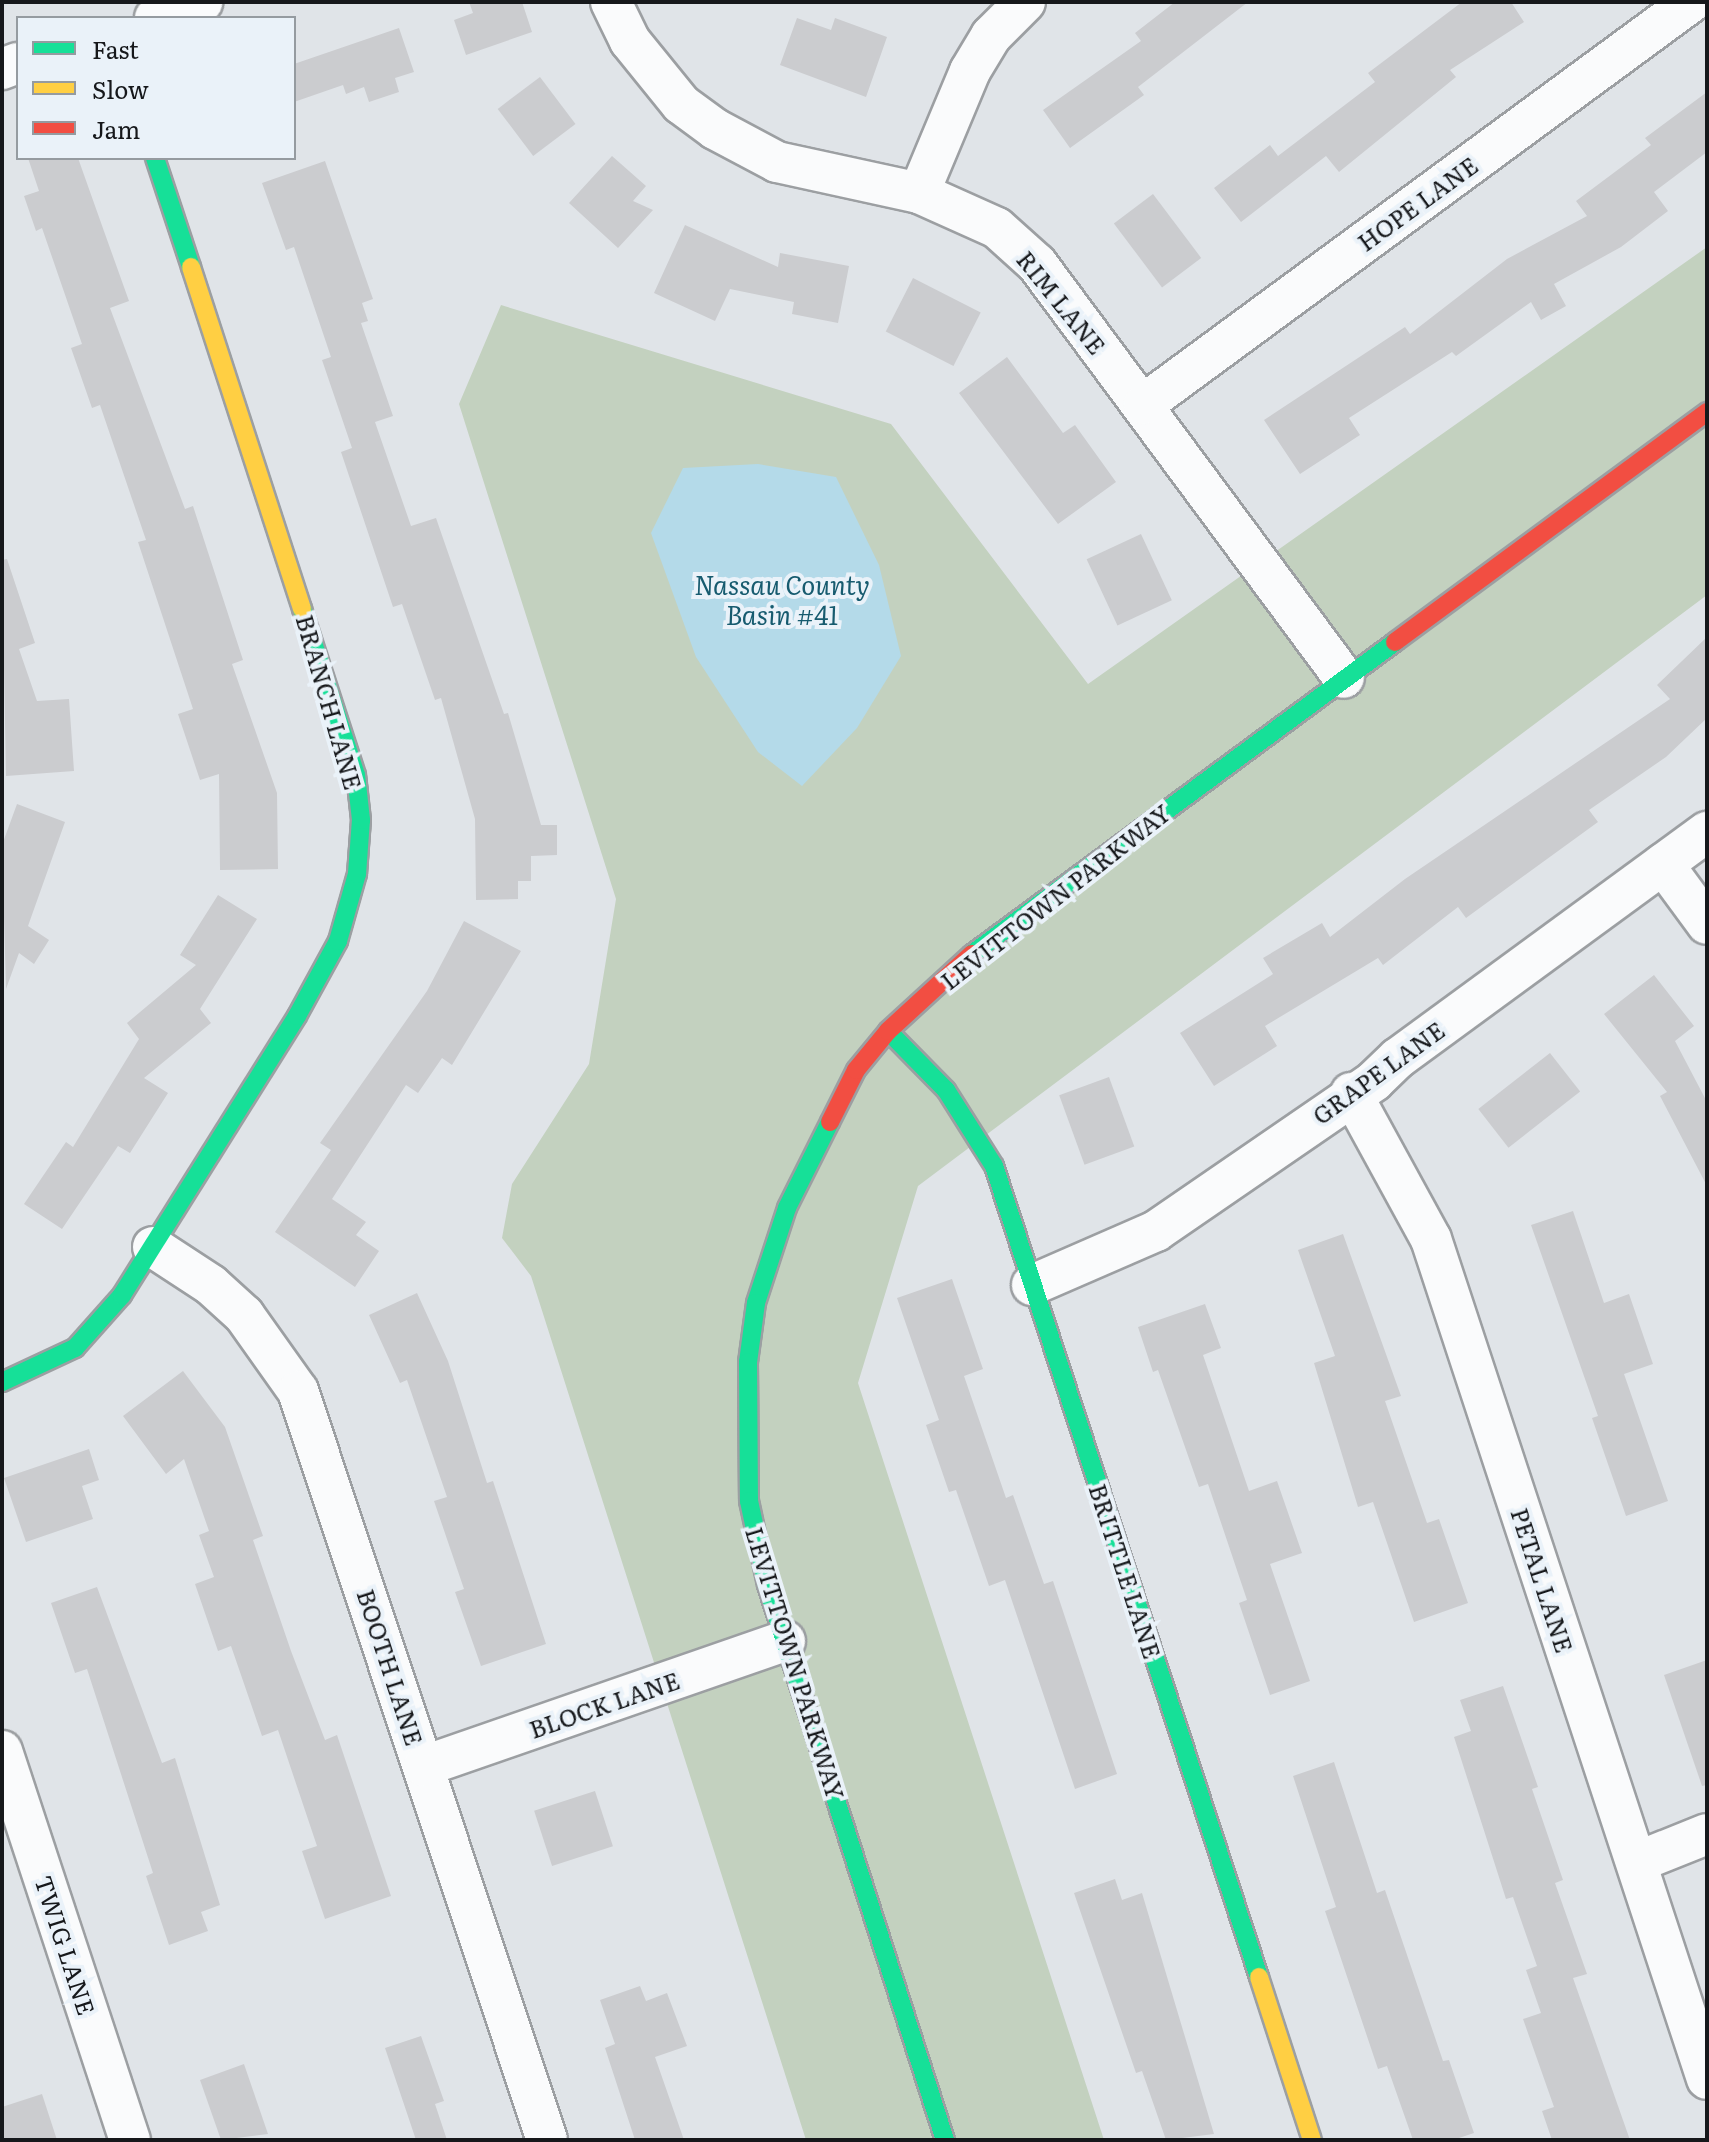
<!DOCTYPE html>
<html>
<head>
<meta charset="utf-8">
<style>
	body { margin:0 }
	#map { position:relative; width:1709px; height:2142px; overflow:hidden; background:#e0e4e8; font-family:Literata,serif }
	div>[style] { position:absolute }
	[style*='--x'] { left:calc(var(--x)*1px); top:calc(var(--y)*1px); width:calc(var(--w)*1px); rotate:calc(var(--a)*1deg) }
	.green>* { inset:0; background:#c3d1bf }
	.water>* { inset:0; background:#b4dae9 }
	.building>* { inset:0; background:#cbcccf; transform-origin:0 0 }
	.roads { filter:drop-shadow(2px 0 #9c9fa2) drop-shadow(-2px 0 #9c9fa2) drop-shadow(0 2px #9c9fa2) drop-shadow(0 -2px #9c9fa2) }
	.street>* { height:40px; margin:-20px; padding:0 20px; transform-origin:20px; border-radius:20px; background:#fafbfc }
	.fast>* { height:18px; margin:-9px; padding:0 9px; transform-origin:9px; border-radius:9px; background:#16e098 }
	.slow>* { height:18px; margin:-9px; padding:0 9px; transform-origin:9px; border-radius:9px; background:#ffcf43 }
	.jam>* { height:18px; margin:-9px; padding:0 9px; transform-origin:9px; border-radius:9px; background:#f24e42 }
	span { translate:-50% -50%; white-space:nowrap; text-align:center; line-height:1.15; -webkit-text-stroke:8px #eaf2f9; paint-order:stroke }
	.street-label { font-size:24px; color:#16181b }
	.water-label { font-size:26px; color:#175b6f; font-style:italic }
	.frame { position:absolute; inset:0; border:4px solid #16181b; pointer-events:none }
	.legend { position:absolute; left:16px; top:16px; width:280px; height:144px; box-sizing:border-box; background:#eaf2f9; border:2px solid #959ba0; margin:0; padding:10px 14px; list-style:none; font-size:24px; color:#16181b }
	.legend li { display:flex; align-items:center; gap:16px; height:40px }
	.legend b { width:40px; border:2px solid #959ba0 }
</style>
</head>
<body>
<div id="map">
	<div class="green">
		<i style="clip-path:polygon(1707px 247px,1707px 595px,918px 1186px,858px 1383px,1104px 2140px,806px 2140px,531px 1276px,502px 1238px,512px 1184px,589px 1064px,616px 899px,459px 404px,501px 305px,891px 424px,1088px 684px)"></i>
	</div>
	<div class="water">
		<i style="clip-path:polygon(758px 464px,836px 477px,879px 565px,901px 656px,857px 728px,802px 786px,758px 752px,696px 657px,651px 533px,683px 468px)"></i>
	</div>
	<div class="building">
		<i style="clip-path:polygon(469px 2px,522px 2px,532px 32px,466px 55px,454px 20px,473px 13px)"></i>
		<i style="clip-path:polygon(1175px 2px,1248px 2px,1138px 87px,1144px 95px,1070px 148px,1043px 110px,1141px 41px,1135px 33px)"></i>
		<i style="clip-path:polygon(1462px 2px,1511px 2px,1524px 22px,1450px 70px,1456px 77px,1339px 172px,1326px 156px,1241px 222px,1214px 188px,1270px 145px,1278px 156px,1375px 82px,1368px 73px)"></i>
		<i style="clip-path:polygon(797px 18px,831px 30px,835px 18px,887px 37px,866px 97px,780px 65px)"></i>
		<i style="clip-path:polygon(399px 28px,414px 72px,395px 78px,399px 92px,369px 102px,364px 87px,346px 94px,343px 85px,294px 102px,294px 64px)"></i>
		<i style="left:540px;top:77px;width:59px;height:53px;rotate:53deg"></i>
		<i style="clip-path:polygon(1707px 92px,1707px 152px,1654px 192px,1668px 211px,1621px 247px,1554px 284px,1566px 306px,1541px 320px,1531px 302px,1456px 356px,1452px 352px,1349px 418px,1360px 435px,1300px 474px,1264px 420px,1405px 327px,1410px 334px,1507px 259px,1587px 216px,1576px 201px,1651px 145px,1645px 138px)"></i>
		<i style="clip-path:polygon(612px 156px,646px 186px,633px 201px,653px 210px,618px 248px,569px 203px)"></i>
		<i style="clip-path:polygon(28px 158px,78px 158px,105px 234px,129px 301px,110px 308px,185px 509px,193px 506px,243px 660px,232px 664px,277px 793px,278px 869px,220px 870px,219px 774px,200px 780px,178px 714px,193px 709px,138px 542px,146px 540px,100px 405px,92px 408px,71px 348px,82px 344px,42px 228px,36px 231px,24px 196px,39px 191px)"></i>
		<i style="clip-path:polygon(325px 161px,373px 299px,362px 303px,368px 321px,361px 323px,393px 416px,375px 422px,411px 526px,436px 518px,504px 714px,508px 713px,541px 825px,557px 825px,557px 855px,531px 856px,531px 881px,518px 881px,518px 899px,476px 900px,475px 819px,441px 698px,435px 700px,402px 604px,393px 607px,341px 452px,352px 448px,322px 360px,331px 357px,294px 247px,286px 250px,262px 183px)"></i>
		<i style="left:1153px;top:194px;width:80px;height:49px;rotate:53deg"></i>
		<i style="clip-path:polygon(685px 225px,778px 267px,780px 253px,849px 266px,838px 323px,792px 314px,794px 302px,730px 289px,715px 321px,654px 293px)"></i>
		<i style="left:913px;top:278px;width:76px;height:60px;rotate:27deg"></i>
		<i style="clip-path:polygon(1007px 357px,1063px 433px,1075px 425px,1116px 482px,1058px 524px,959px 393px)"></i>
		<i style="left:1141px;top:534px;width:73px;height:60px;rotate:65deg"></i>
		<i style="clip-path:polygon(7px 559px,35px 643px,19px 649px,37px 701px,69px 699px,74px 771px,6px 776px,2px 560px)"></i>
		<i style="clip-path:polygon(1707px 637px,1707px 718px,1666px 757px,1589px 810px,1598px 822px,1466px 918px,1458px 907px,1383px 965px,1378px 958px,1265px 1026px,1277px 1046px,1214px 1086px,1180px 1033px,1273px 974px,1263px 958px,1322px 923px,1330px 937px,1405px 879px,1670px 699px,1657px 685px)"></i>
		<i style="clip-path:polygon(17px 804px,65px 822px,28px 926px,49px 940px,34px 964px,19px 953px,6px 989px,2px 845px)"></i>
		<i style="clip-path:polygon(218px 895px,257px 919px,200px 1009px,211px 1023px,144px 1078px,168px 1093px,130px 1153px,118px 1146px,62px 1229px,24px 1204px,66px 1142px,73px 1147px,139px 1039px,127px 1023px,196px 965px,180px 955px)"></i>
		<i style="clip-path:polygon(464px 921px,521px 951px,452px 1065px,442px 1058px,418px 1093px,406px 1085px,332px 1199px,366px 1222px,356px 1235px,379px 1251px,355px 1287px,275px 1232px,331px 1150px,320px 1143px,427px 991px)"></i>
		<i style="clip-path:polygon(1654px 975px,1694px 1026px,1675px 1041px,1707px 1102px,1707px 1186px,1660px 1096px,1667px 1092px,1604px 1014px)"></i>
		<i style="left:1550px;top:1053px;width:49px;height:91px;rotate:52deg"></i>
		<i style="left:1109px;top:1077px;width:74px;height:53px;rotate:70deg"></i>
		<i style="clip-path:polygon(1573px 1211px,1604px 1303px,1629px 1294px,1653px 1364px,1624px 1374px,1668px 1501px,1626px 1516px,1592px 1418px,1598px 1416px,1531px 1225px)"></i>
		<i style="clip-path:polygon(1343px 1234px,1401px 1396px,1385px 1401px,1427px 1523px,1439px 1519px,1468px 1603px,1414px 1622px,1373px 1502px,1358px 1507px,1314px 1363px,1335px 1356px,1298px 1250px)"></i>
		<i style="clip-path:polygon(952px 1279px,983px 1369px,964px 1376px,1006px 1498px,1013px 1495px,1044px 1584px,1053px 1581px,1117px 1774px,1075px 1789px,1005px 1580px,989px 1586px,956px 1490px,949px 1492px,926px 1425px,939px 1420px,897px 1298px)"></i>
		<i style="clip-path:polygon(417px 1293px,448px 1361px,487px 1483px,493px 1481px,546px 1644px,481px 1666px,455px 1592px,464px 1589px,434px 1501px,447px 1497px,407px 1380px,400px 1383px,369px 1315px)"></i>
		<i style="clip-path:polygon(1205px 1304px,1221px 1348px,1203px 1355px,1249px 1491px,1277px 1481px,1302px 1553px,1270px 1564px,1310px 1681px,1270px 1695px,1239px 1603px,1247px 1600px,1208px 1484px,1199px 1487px,1158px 1370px,1153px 1372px,1138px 1327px)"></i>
		<i style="clip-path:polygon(183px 1371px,225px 1427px,263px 1536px,253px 1540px,291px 1651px,325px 1740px,337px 1735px,391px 1896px,325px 1919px,302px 1851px,317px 1846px,278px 1730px,262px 1736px,231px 1646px,218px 1651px,195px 1584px,214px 1577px,199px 1535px,209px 1531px,184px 1459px,166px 1474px,123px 1416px)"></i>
		<i style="clip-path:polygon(89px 1449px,99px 1480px,82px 1486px,93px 1519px,26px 1542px,4px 1478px)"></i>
		<i style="clip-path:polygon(97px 1587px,162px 1763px,175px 1758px,220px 1905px,201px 1912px,208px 1931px,169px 1945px,146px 1876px,153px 1873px,87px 1669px,75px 1673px,51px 1603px)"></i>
		<i style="clip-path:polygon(1707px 1660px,1707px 1785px,1702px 1786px,1664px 1675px)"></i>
		<i style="clip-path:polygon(1503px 1686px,1538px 1787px,1532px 1789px,1563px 1880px,1555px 1883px,1587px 1974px,1573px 1978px,1630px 2140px,1552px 2140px,1542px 2111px,1554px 2107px,1523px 2019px,1541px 2013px,1526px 1970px,1537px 1966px,1513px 1897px,1506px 1899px,1454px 1737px,1471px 1731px,1460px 1700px)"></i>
		<i style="clip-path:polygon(1334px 1762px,1377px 1893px,1385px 1890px,1443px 2061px,1449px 2060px,1474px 2133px,1453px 2140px,1413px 2140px,1387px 2066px,1378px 2069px,1325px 1911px,1336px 1907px,1293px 1776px)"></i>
		<i style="left:595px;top:1791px;width:58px;height:64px;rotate:72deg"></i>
		<i style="clip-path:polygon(1115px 1879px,1122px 1900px,1142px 1893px,1214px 2134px,1166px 2140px,1142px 2071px,1136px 2073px,1074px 1893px)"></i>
		<i style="clip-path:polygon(640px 1986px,646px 2001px,667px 1993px,687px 2046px,655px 2057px,684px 2140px,635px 2140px,605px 2048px,615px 2044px,600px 2000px)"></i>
		<i style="clip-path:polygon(421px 2036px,444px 2101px,435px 2104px,447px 2140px,416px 2140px,385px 2048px)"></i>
		<i style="clip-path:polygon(244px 2064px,268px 2134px,221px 2140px,200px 2080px)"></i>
		<i style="clip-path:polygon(42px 2094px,57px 2140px,2px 2140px,2px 2107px)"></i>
	</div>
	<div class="roads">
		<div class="street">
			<i style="--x:611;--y:2;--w:43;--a:64"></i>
			<i style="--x:630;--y:41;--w:81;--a:51"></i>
			<i style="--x:681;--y:104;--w:42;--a:36.3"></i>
			<i style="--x:715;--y:129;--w:70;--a:28"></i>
			<i style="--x:777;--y:162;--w:145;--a:12.3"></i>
			<i style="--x:919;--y:193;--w:85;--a:24.2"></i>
			<i style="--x:997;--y:228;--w:54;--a:42"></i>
			<i style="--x:1037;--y:264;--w:515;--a:53.44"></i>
			<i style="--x:155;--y:18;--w:50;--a:-18.8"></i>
			<i style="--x:2;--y:69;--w:17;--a:-21"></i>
			<i style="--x:919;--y:193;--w:132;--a:-67.3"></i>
			<i style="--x:970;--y:71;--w:41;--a:-59"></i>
			<i style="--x:991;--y:36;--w:48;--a:-45"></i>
			<i style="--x:1144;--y:404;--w:679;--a:-36.31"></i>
			<i style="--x:1663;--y:864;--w:74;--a:53.7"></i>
			<i style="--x:1351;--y:1093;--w:166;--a:61.3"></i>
			<i style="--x:1431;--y:1239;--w:884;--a:71.81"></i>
			<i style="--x:153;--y:1247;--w:69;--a:33.2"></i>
			<i style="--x:211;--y:1285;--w:45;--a:42.3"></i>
			<i style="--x:244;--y:1315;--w:93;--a:54.6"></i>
			<i style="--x:298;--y:1391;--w:789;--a:71.61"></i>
			<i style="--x:1032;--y:1285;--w:135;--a:-23.5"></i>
			<i style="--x:1156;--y:1231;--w:265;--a:-34.5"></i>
			<i style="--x:1374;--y:1081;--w:33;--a:-44"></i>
			<i style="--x:1398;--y:1058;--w:383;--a:-36.2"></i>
			<i style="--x:2;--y:1751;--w:410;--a:71.8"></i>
			<i style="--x:424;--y:1766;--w:382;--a:-19.1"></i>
			<i style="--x:1637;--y:1862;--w:75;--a:-21.8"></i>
		</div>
		<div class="fast">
			<i style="--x:155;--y:158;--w:115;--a:71.7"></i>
			<i style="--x:972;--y:954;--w:526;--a:-36.41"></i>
			<i style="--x:888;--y:1031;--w:83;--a:45.5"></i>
			<i style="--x:946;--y:1090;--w:90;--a:57.7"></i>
			<i style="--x:994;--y:1166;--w:853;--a:71.9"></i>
			<i style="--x:830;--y:1122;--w:96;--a:116.6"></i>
			<i style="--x:787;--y:1208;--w:100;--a:108.1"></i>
			<i style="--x:756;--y:1303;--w:60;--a:97.7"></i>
			<i style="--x:748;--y:1362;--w:139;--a:89.6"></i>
			<i style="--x:749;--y:1501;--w:86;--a:77.9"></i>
			<i style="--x:767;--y:1585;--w:583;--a:72.22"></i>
			<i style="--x:2;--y:1382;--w:81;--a:-25"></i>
			<i style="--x:75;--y:1348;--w:71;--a:-48.4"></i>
			<i style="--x:122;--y:1295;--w:329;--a:-57.9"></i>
			<i style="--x:297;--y:1016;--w:85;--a:-61.3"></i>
			<i style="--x:338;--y:941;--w:70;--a:-74.2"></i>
			<i style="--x:357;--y:874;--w:54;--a:-85.8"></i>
			<i style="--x:361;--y:820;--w:45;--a:-96.3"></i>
			<i style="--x:356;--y:775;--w:175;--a:-108"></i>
		</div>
		<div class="slow">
			<i style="--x:191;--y:267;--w:360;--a:72"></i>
			<i style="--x:1259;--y:1977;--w:171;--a:72"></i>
		</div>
		<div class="jam">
			<i style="--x:1395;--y:642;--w:388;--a:-36.4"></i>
			<i style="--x:830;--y:1122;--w:58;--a:-63.4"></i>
			<i style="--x:856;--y:1070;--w:50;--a:-50.6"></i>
			<i style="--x:888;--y:1031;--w:114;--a:-42.5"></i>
		</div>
	</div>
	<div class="street-label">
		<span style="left:1417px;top:203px;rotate:-36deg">HOPE LANE</span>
		<span style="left:1062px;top:302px;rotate:51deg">RIM LANE</span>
		<span style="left:330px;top:702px;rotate:74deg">BRANCH LANE</span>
		<span style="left:1055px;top:896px;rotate:-38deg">LEVITTOWN PARKWAY</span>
		<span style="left:1378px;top:1072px;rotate:-36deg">GRAPE LANE</span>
		<span style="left:1126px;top:1571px;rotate:72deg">BRITTLE LANE</span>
		<span style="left:1543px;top:1580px;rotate:72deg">PETAL LANE</span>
		<span style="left:796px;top:1663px;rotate:73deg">LEVITTOWN PARKWAY</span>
		<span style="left:391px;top:1667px;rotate:72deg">BOOTH LANE</span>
		<span style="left:604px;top:1704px;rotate:-19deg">BLOCK LANE</span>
		<span style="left:66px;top:1945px;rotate:72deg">TWIG LANE</span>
	</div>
	<div class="water-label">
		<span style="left:782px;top:599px">Nassau County<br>Basin #41</span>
	</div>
	<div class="frame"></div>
	<ul class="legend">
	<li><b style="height:10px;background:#16e098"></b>Fast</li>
	<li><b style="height:10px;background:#ffcf43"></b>Slow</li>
	<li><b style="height:10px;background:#f24e42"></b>Jam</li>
	</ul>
</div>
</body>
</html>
